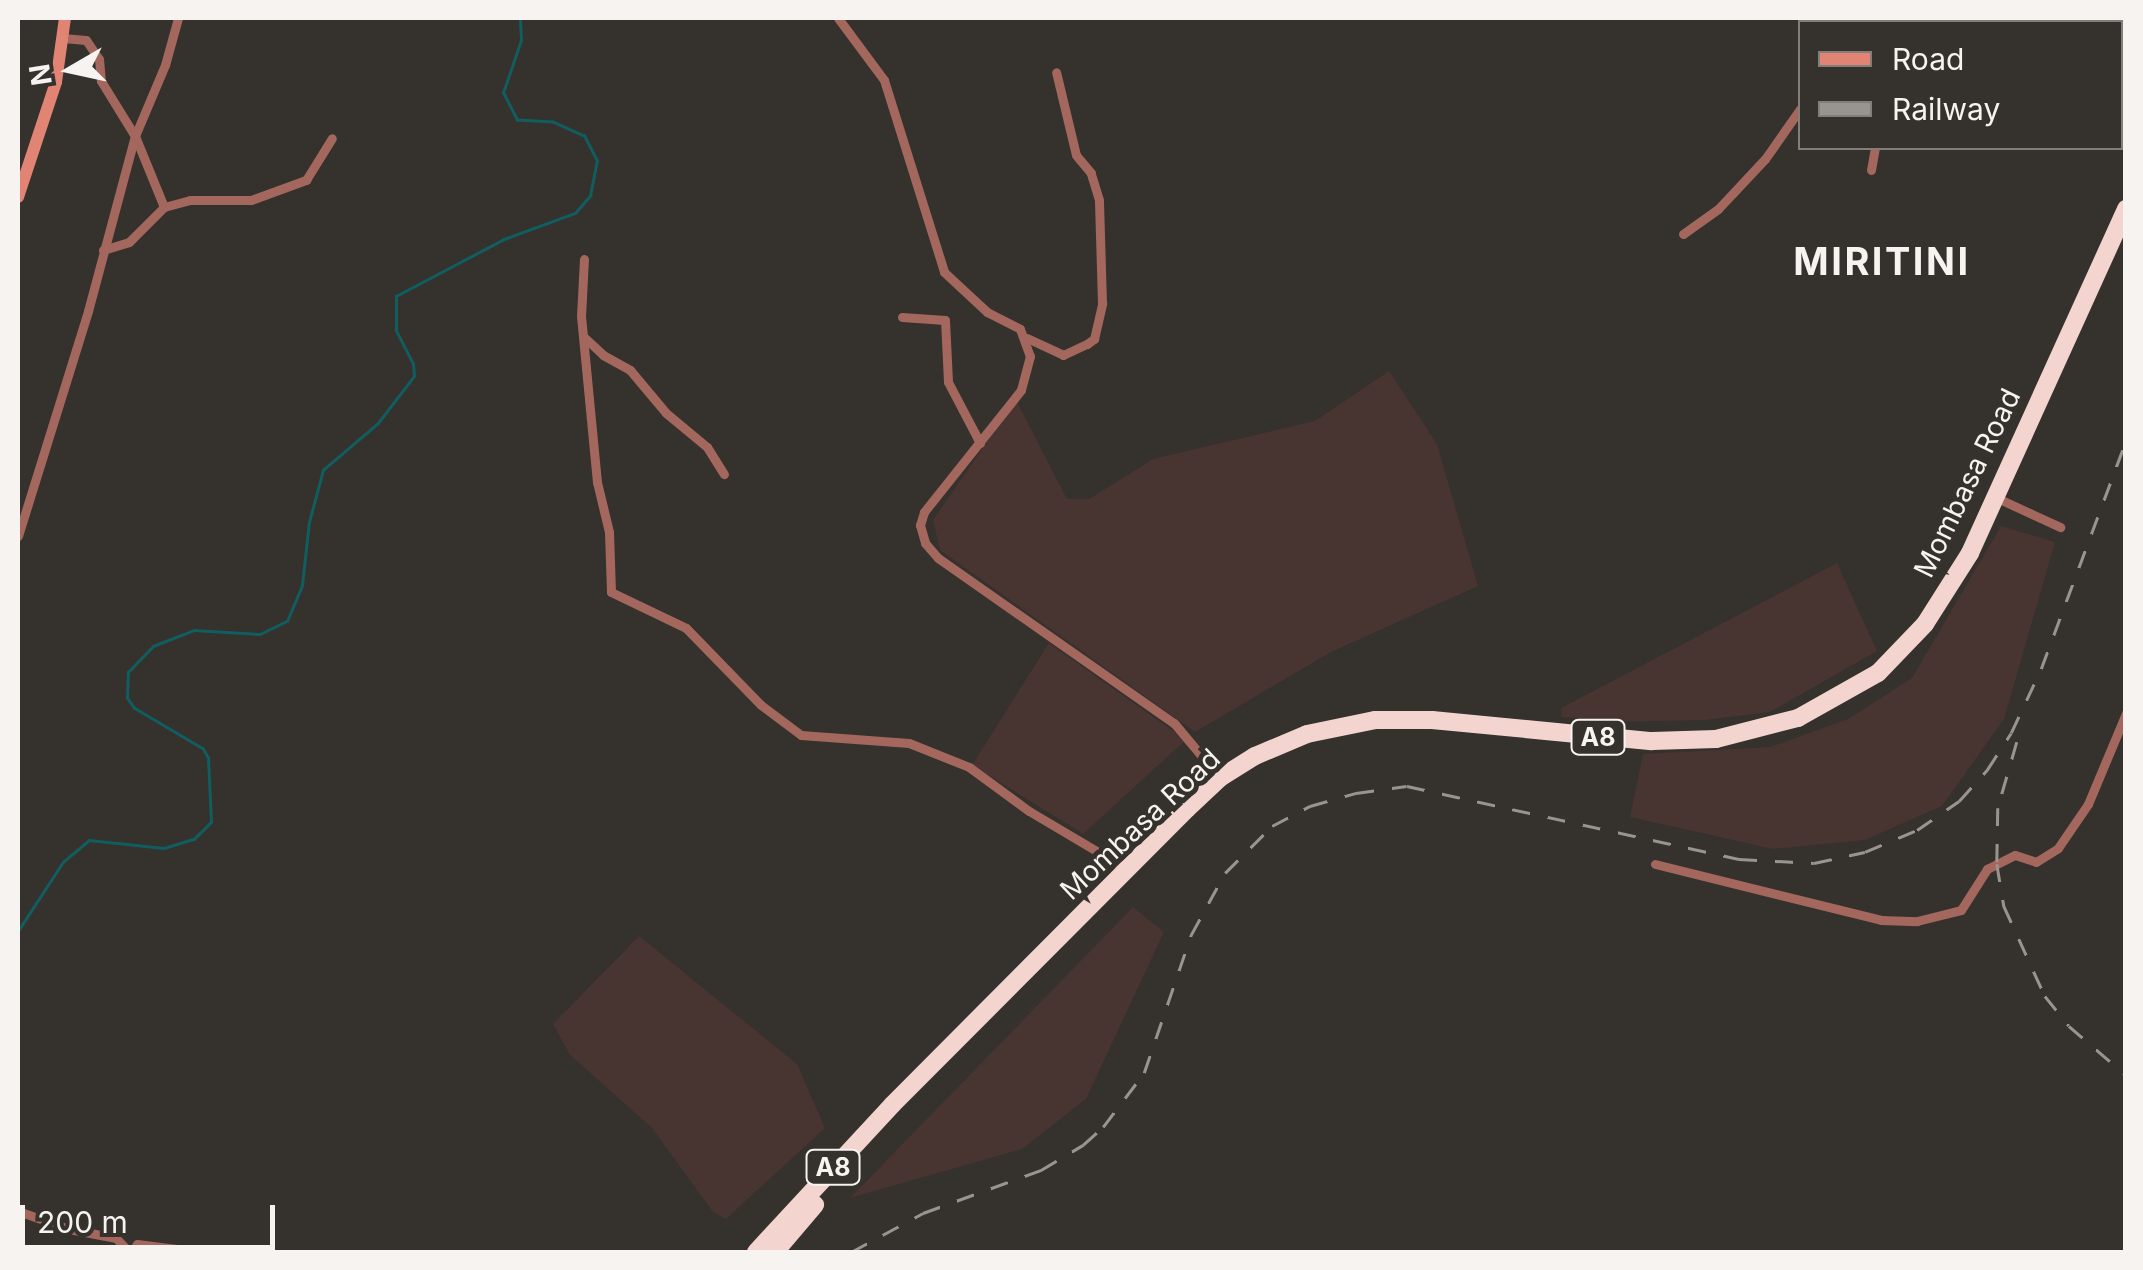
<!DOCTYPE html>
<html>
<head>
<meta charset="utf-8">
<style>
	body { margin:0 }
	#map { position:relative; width:2143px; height:1270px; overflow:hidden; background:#35312c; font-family:Inter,sans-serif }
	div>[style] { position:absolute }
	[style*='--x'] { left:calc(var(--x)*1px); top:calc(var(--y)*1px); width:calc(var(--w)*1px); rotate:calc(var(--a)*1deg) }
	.industrial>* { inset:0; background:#483431 }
	.stream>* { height:2.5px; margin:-1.25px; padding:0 1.25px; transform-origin:1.25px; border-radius:1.25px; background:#115e60 }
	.street>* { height:9px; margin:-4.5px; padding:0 4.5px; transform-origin:4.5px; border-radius:4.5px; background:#a3675d }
	.secondary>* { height:12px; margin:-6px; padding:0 6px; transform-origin:6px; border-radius:6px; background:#e28473 }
	.highway>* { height:18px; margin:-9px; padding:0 9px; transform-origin:9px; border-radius:9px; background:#f3d4ce }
	.rail>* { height:2.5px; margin-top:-1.25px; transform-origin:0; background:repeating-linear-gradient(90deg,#989490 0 18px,transparent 0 36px) }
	span { translate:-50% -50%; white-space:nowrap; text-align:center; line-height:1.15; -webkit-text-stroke:10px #35312c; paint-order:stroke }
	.shield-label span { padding:2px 8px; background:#35312c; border:2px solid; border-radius:8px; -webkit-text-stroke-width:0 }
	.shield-label { font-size:25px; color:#f6f3f0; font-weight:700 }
	.street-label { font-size:28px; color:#f6f3f0 }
	.district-label { font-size:38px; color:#f6f3f0; font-weight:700; letter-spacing:2.5px }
	.frame { position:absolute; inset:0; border:20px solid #f6f3f0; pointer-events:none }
	.legend { position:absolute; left:1798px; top:20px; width:325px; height:130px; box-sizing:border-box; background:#35312c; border:2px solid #827f7a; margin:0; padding:12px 18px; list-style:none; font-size:30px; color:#f6f3f0 }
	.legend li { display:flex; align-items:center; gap:20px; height:50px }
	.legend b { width:50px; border:2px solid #827f7a }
	.north { position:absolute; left:20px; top:20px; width:100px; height:100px; -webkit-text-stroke:8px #35312c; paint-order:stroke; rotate:261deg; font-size:28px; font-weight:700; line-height:40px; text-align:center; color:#f6f3f0 }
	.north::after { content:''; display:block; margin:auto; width:35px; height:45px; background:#f6f3f0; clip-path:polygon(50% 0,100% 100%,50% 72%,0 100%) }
	.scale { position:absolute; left:20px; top:1205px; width:255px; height:45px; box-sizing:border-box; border:5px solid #f6f3f0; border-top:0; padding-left:12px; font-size:30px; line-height:35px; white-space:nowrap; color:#f6f3f0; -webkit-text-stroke:8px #35312c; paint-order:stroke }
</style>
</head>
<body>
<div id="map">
	<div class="industrial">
		<i style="clip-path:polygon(1389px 371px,1437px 444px,1478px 586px,1331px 652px,1195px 732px,940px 550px,933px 520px,1016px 400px,1067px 499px,1089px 499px,1153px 459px,1315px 421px)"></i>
		<i style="clip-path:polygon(2001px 526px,2055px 542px,2004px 719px,1942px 806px,1865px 840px,1773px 849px,1630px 817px,1643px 754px,1770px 747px,1848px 719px,1912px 678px)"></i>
		<i style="clip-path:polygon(1837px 563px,1877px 651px,1770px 712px,1705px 720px,1615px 722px,1562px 717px,1561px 708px)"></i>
		<i style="clip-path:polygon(1049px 643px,1186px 740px,1083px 834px,972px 765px)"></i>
		<i style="clip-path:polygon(1133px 907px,1164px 932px,1086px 1099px,1022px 1149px,850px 1198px)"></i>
		<i style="clip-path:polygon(639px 936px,797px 1064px,825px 1128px,726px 1219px,713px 1212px,652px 1128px,570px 1055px,553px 1024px)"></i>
	</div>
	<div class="stream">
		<i style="--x:18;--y:931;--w:82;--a:-56.9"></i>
		<i style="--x:63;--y:862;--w:34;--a:-40"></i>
		<i style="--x:89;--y:840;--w:75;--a:6.1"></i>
		<i style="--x:164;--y:848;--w:31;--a:-17"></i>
		<i style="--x:194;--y:839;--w:24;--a:-45"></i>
		<i style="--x:211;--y:822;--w:64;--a:-92.7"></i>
		<i style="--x:208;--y:758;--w:10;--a:-119"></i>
		<i style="--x:203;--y:749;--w:80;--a:-149.3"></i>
		<i style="--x:134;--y:708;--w:12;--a:-125"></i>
		<i style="--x:127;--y:698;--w:26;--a:-88"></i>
		<i style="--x:128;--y:672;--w:36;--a:-46"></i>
		<i style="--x:153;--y:646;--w:44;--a:-21.3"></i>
		<i style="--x:194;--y:630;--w:66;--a:3.5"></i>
		<i style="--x:260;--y:634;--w:30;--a:-26"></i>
		<i style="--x:287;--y:621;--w:39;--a:-67"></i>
		<i style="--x:302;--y:585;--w:63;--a:-83.7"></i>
		<i style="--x:309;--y:522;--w:54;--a:-74.9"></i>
		<i style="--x:323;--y:470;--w:72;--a:-40.5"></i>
		<i style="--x:378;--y:423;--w:59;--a:-52.5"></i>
		<i style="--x:414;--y:376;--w:12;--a:-95"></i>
		<i style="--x:413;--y:364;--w:38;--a:-117"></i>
		<i style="--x:396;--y:330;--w:34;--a:-90"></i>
		<i style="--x:396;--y:296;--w:122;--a:-27.8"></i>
		<i style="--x:504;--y:239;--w:76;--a:-20.1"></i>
		<i style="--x:575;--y:213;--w:23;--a:-49"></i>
		<i style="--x:590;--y:196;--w:36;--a:-79"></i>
		<i style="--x:597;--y:161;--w:28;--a:-117"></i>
		<i style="--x:584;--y:136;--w:34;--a:-156"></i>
		<i style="--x:553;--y:122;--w:36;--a:-177"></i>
		<i style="--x:517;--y:120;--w:30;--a:-117"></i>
		<i style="--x:503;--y:93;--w:56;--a:-71.2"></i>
		<i style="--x:521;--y:40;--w:22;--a:-93"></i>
	</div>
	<div class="street">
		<i style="--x:838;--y:18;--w:77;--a:53.4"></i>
		<i style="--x:884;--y:80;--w:201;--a:72.6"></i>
		<i style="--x:944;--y:272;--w:59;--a:42.9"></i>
		<i style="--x:987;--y:312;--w:37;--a:27"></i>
		<i style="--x:1020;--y:329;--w:29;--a:70"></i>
		<i style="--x:1030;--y:356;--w:35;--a:105"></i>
		<i style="--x:1021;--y:390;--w:156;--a:128.5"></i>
		<i style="--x:924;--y:512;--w:14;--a:107"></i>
		<i style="--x:920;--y:525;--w:19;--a:74"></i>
		<i style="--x:925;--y:543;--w:20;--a:49"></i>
		<i style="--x:938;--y:558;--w:288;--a:35"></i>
		<i style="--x:1174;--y:723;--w:72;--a:50.1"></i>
		<i style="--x:1896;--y:18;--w:11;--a:22"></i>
		<i style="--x:1849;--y:22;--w:5;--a:-53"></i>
		<i style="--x:1941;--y:22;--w:4;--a:-63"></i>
		<i style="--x:63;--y:38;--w:23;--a:5"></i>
		<i style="--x:86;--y:40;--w:23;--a:56"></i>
		<i style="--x:99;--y:59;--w:22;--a:85"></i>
		<i style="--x:101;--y:81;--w:65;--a:58.3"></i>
		<i style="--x:135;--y:136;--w:77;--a:67.8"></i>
		<i style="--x:2120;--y:131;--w:6;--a:18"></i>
		<i style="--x:1871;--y:170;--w:22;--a:-80"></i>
		<i style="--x:1683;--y:234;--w:43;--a:-35.5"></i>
		<i style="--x:1718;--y:209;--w:69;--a:-46.8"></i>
		<i style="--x:1765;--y:159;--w:61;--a:-55"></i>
		<i style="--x:103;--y:250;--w:27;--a:-17"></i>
		<i style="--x:129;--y:242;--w:49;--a:-45"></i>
		<i style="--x:164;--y:207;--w:27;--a:-15"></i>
		<i style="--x:190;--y:200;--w:61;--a:0"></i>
		<i style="--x:251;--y:200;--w:59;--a:-20"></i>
		<i style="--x:306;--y:180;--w:49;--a:-58.2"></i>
		<i style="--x:584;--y:259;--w:57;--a:93"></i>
		<i style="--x:581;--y:316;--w:167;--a:84.5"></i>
		<i style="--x:597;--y:482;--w:51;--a:76.5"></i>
		<i style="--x:609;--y:532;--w:60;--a:88.1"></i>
		<i style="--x:611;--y:592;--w:83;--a:25.6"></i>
		<i style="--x:686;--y:628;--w:107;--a:45.8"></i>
		<i style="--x:761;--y:705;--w:50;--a:36.9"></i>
		<i style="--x:801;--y:735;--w:108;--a:4.2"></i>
		<i style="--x:909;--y:743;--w:65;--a:21.8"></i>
		<i style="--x:969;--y:767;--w:74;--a:36.3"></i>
		<i style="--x:1029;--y:811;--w:114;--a:30.6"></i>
		<i style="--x:902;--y:317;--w:43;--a:4"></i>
		<i style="--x:945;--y:320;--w:62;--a:87.2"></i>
		<i style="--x:948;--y:382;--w:69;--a:62.3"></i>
		<i style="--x:585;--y:338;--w:25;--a:43"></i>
		<i style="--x:603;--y:355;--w:31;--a:29"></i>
		<i style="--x:630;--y:370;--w:56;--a:50.1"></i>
		<i style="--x:666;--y:413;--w:53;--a:39.7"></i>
		<i style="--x:707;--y:447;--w:32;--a:58"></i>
		<i style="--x:1027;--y:338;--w:40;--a:25"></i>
		<i style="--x:1063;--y:355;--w:26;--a:-25"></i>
		<i style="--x:1087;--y:344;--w:9;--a:-36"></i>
		<i style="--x:1094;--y:339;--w:37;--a:-77"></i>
		<i style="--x:1102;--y:303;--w:103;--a:-91.7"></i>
		<i style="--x:1099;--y:200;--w:28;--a:-107"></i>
		<i style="--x:1091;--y:173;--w:23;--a:-130"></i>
		<i style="--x:1076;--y:155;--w:85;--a:-103.5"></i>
		<i style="--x:1995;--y:497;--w:72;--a:24.8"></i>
		<i style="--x:18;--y:536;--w:236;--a:-72.7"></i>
		<i style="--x:88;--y:311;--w:181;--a:-75"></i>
		<i style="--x:135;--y:136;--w:77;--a:-67.1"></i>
		<i style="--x:165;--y:65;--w:49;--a:-74.5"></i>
		<i style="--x:1655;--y:864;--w:233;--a:13.9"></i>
		<i style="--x:1881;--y:920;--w:36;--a:2"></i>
		<i style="--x:1917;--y:921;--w:45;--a:-14"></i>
		<i style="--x:1961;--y:910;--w:49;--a:-57.6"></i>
		<i style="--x:1987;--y:869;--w:31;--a:-27"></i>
		<i style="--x:2015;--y:855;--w:22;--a:18"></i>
		<i style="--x:2036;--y:862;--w:26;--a:-32"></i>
		<i style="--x:2058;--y:848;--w:53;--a:-55.7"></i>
		<i style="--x:2088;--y:804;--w:99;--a:-67.3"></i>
		<i style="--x:18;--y:1211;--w:54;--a:19.4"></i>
		<i style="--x:69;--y:1229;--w:48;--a:10.8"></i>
		<i style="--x:116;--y:1238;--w:19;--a:47"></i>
		<i style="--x:132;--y:1252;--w:9;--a:-58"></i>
		<i style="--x:137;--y:1244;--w:64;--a:7.2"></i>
	</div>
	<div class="secondary">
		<i style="--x:18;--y:197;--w:121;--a:-71.7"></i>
		<i style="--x:56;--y:82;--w:65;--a:-82"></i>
	</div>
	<div class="highway">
		<i style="--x:756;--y:1252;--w:200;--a:-47.2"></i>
		<i style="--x:892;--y:1105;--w:418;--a:-45.1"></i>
		<i style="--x:1187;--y:809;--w:45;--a:-43.2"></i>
		<i style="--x:1220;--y:778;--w:41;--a:-32.2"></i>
		<i style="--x:1255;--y:756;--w:56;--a:-22.9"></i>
		<i style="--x:1307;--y:734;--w:69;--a:-11.6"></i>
		<i style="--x:1375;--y:720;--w:57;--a:0"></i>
		<i style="--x:1432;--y:720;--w:221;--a:5.5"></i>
		<i style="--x:1652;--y:741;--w:64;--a:-1.8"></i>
		<i style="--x:1716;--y:739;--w:85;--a:-14.4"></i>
		<i style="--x:1798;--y:718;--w:92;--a:-29.4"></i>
		<i style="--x:1878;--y:673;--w:68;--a:-46.2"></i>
		<i style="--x:1925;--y:624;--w:84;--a:-57.6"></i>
		<i style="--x:1970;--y:553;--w:378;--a:-65.6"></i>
		<i style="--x:775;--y:1252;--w:62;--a:-49.6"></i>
	</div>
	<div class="rail">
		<i style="--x:2017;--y:742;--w:69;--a:106.1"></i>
		<i style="--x:1998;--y:808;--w:56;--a:91"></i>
		<i style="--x:1997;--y:864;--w:43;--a:80.5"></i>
		<i style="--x:2004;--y:906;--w:99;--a:65.5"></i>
		<i style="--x:2045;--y:996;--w:38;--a:51"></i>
		<i style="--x:2069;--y:1026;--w:75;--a:40.7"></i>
		<i style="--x:851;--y:1252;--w:82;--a:-28.4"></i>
		<i style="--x:923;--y:1213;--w:126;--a:-20"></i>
		<i style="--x:1041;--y:1170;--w:49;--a:-30.8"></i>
		<i style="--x:1083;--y:1145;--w:27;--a:-42"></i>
		<i style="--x:1103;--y:1127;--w:68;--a:-52.8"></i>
		<i style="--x:1144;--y:1073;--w:146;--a:-71.2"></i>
		<i style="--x:1191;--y:935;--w:71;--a:-61.3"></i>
		<i style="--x:1225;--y:873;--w:66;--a:-45"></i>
		<i style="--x:1272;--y:826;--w:43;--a:-27.8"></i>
		<i style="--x:1310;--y:806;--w:48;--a:-15.8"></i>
		<i style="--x:1356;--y:793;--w:51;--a:-7.8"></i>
		<i style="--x:1407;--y:786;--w:340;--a:12.4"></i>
		<i style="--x:1739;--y:859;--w:75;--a:3.1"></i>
		<i style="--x:1814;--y:863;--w:52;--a:-12.2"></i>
		<i style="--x:1865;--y:852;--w:56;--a:-22.9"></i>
		<i style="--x:1917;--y:830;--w:51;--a:-34.6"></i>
		<i style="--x:1959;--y:801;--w:42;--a:-47.9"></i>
		<i style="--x:1987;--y:770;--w:44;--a:-57"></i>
		<i style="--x:2011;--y:733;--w:71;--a:-64.9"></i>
		<i style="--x:2041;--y:669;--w:244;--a:-69.6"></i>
	</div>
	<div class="shield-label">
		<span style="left:1598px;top:737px">A8</span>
		<span style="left:833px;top:1167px">A8</span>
	</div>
	<div class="street-label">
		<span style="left:1967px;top:483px;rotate:-64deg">Mombasa Road</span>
		<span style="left:1140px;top:824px;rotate:-43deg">Mombasa Road</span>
	</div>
	<div class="district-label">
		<span style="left:1882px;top:262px">MIRITINI</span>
	</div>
	<div class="frame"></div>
	<ul class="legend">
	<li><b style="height:12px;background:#e28473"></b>Road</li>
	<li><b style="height:12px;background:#989490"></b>Railway</li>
	</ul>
	<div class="north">N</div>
	<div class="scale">200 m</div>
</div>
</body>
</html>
